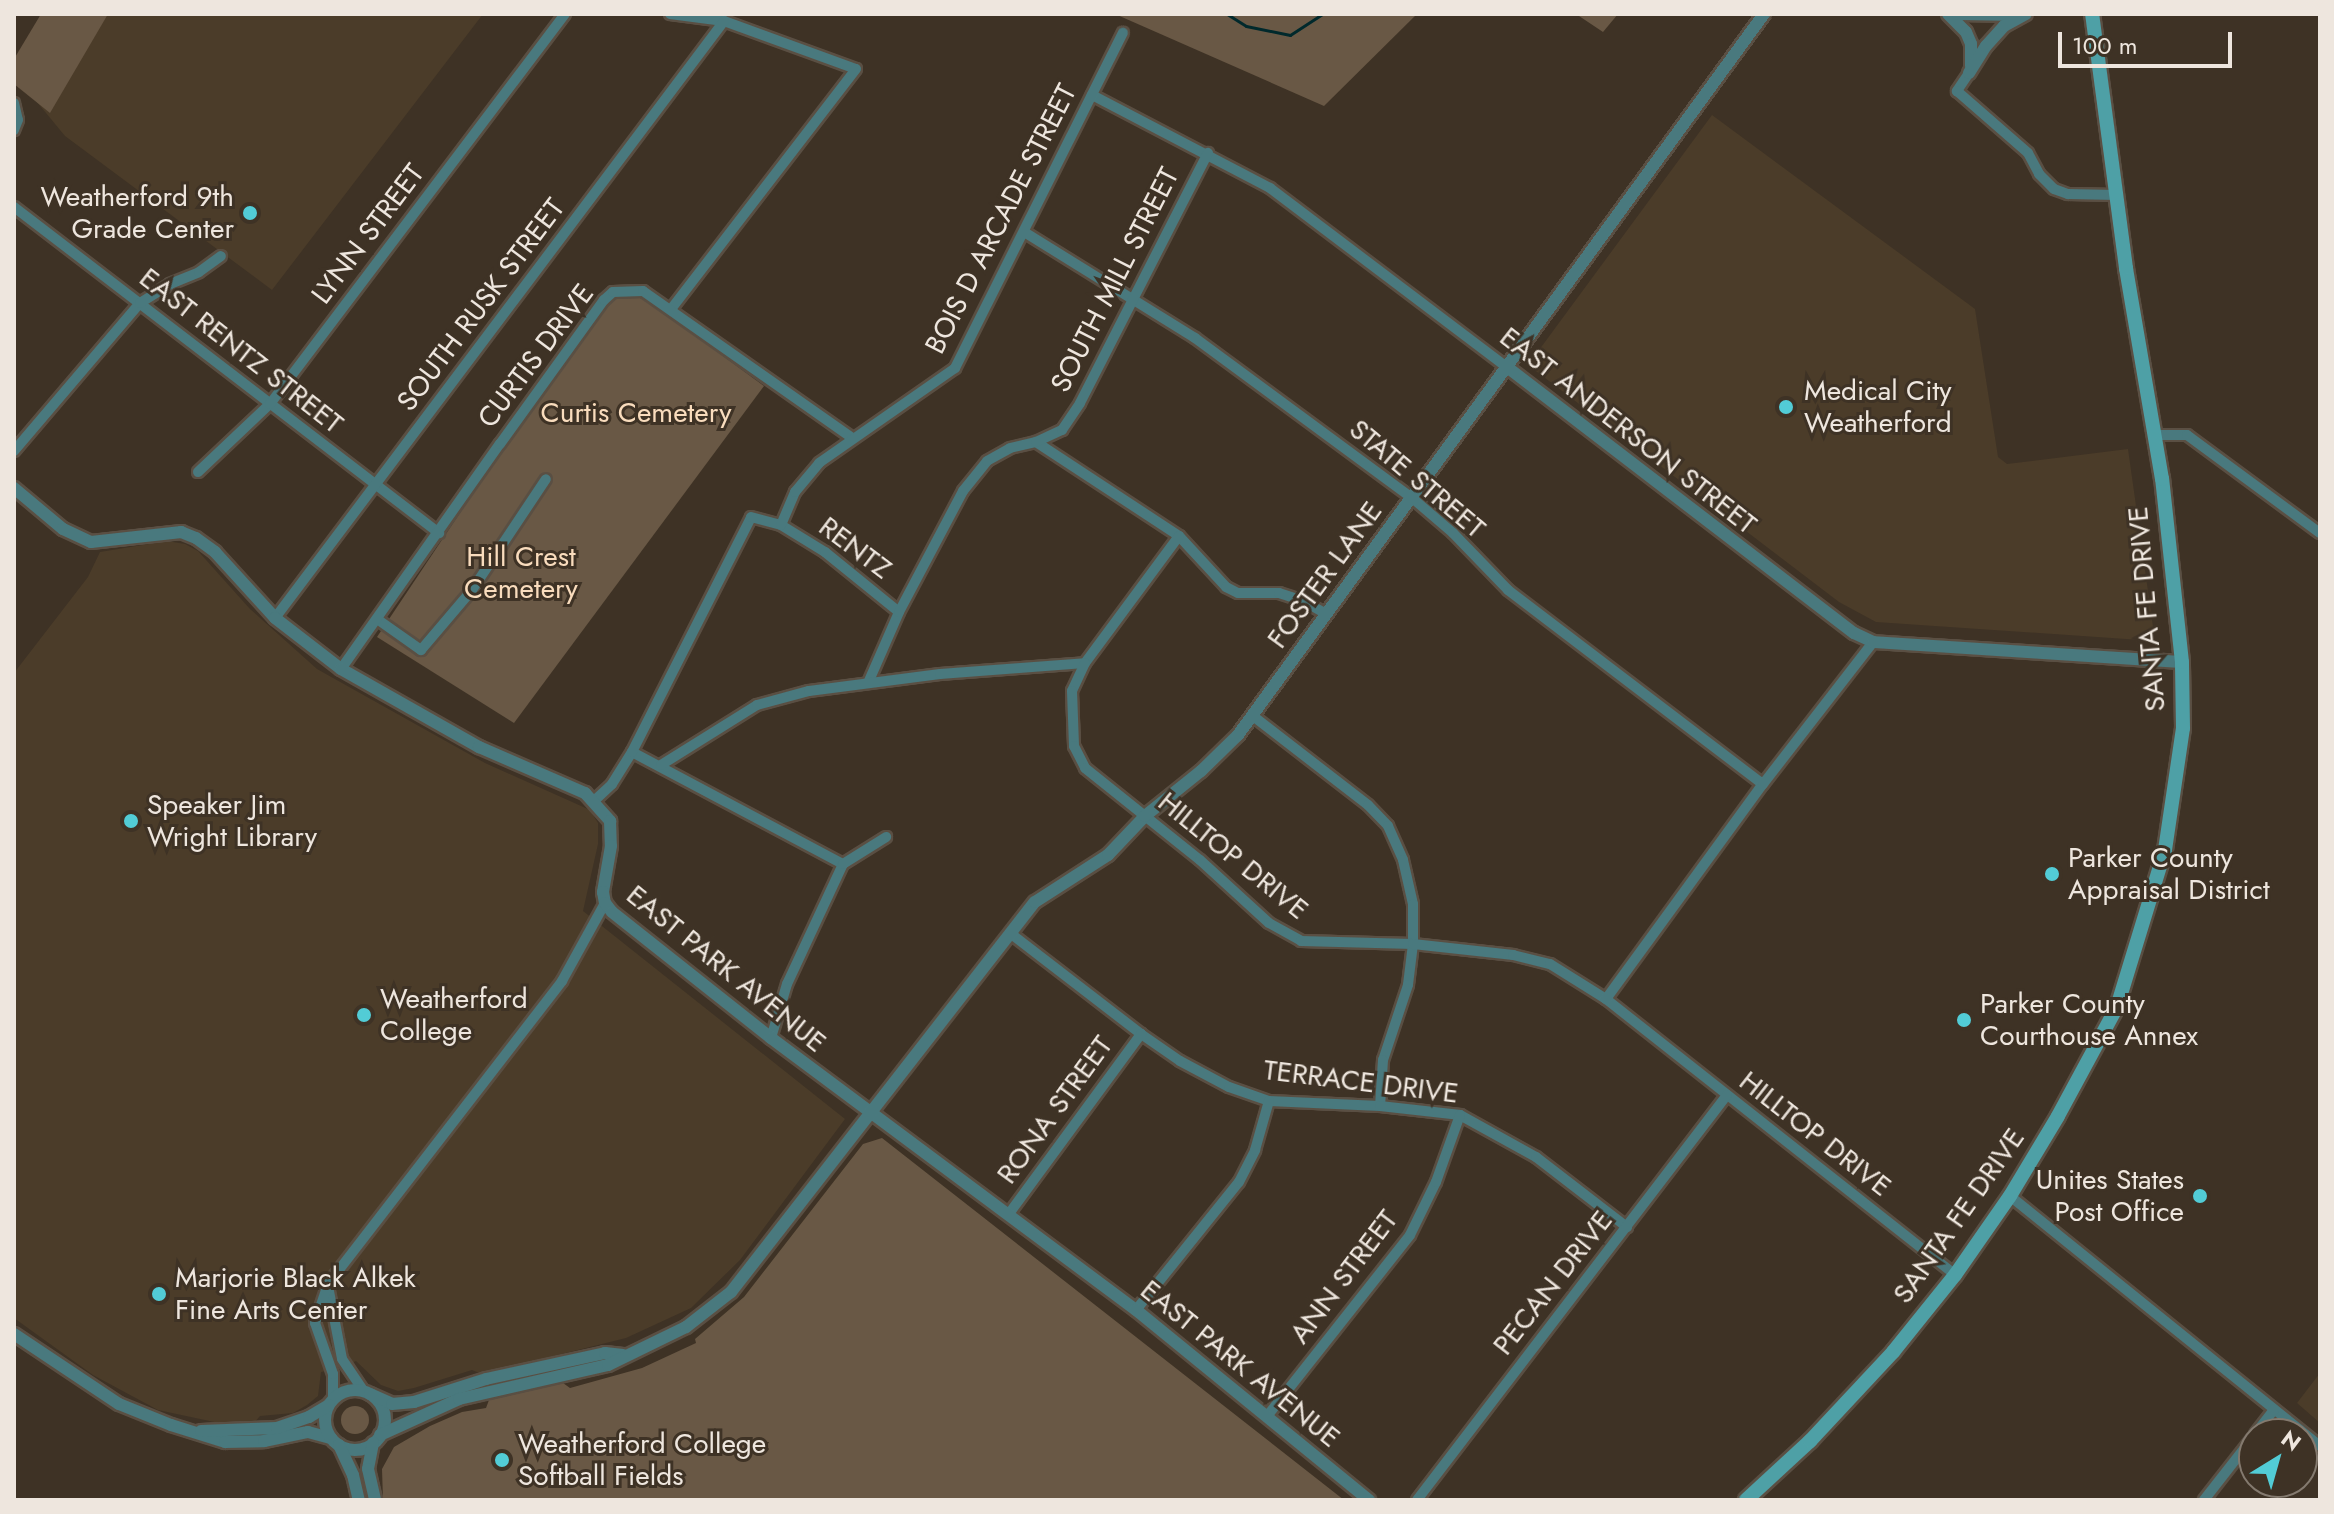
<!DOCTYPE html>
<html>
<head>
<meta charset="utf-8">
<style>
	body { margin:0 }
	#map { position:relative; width:2334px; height:1514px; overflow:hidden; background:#3e3225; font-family:Jost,sans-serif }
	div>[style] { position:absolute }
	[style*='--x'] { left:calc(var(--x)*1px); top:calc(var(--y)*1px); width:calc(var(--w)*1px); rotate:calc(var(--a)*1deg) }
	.built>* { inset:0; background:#4b3c29 }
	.green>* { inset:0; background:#695845 }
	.round { border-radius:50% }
	.stream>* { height:3px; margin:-1.5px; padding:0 1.5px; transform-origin:1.5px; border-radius:1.5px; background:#00292c }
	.roads { filter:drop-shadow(2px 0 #5a4f43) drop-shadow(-2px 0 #5a4f43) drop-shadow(0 2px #5a4f43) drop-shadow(0 -2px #5a4f43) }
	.minor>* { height:10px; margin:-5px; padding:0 5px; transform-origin:5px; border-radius:5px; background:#49797e }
	.tertiary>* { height:12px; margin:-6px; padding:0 6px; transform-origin:6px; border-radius:6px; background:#49797e }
	.tertiary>.ring { margin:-6px; padding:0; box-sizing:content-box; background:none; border:12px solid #49797e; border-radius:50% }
	.secondary>* { height:14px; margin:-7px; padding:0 7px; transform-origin:7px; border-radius:7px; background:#4ea0a6 }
	.dots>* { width:22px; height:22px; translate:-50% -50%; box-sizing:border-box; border:4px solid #3e3225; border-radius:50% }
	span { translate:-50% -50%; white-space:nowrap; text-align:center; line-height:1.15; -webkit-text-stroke:6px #3e3225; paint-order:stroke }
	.poi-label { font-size:28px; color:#eee6de }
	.right { translate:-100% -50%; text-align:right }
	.left { translate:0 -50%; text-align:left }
	.street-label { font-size:28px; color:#eee6de }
	.park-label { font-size:28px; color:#f9dcbd }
	.frame { position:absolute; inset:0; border:16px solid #eee6de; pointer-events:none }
	.north { position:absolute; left:2238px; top:1418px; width:80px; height:80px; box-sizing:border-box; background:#3e3225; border:2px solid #847a6f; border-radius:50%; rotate:37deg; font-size:22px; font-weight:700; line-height:32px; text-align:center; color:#eee6de }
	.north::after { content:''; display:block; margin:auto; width:28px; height:36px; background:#52ccd6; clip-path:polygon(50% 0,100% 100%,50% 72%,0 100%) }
	.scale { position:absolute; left:2058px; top:32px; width:174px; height:36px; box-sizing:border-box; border:4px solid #eee6de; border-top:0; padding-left:10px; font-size:24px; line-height:28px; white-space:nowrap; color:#eee6de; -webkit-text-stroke:6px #3e3225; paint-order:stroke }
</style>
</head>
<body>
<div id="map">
	<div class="built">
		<i style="clip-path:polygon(83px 14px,483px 14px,272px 290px,65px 136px,27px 90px)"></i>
		<i style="clip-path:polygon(1712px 115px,1975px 309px,1998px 457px,2007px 464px,2128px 449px,2155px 641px,1876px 622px,1839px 602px,1528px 365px)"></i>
		<i style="clip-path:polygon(167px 541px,185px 544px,198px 551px,250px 609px,317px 669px,485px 763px,590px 810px,598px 823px,598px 844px,583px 911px,845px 1119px,740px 1260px,691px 1308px,626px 1338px,482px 1374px,472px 1370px,414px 1388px,398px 1391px,381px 1385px,356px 1361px,339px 1369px,321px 1372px,318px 1396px,307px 1405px,293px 1413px,260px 1416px,254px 1423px,219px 1423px,158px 1410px,93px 1375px,14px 1318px,14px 673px,88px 577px,100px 552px)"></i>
		<i style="clip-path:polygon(2320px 1373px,2320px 1423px,2297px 1403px)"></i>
	</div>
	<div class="green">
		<i style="clip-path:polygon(41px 14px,108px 14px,50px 113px,14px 84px,14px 59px)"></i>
		<i style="clip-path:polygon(1115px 14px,1417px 14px,1324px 106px)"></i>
		<i style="clip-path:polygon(1576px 14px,1618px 14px,1603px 32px)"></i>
		<i style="clip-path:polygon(632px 295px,648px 301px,764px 386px,514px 723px,377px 637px,502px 450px,603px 311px,615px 298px)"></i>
		<i style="clip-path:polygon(882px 1138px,1344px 1500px,383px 1500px,382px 1469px,394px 1447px,430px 1426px,462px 1412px,486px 1408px,489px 1400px,563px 1383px,570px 1388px,642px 1368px,696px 1343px,695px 1339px,744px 1297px,863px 1144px)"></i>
		<i class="round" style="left:341px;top:1406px;width:28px;height:28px"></i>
	</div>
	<div class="stream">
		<i style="--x:1227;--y:14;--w:22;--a:32"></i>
		<i style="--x:1246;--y:26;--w:45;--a:11.6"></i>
		<i style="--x:1290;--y:35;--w:38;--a:-33"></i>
	</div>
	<div class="roads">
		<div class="minor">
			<i style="--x:670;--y:14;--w:54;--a:7.4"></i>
			<i style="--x:724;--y:21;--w:140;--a:20"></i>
			<i style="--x:856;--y:69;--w:303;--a:127.6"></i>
			<i style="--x:1969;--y:73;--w:22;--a:124"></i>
			<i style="--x:1957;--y:91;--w:94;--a:41.1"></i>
			<i style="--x:2028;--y:153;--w:24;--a:62"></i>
			<i style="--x:2039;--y:174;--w:21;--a:45"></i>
			<i style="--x:2054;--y:189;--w:15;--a:20"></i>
			<i style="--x:2068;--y:194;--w:49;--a:1.2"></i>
			<i style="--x:1092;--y:95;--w:201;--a:27.6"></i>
			<i style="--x:1270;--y:188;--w:297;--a:37.1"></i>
			<i style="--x:14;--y:103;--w:17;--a:77"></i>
			<i style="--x:18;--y:120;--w:11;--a:112"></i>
			<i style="--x:14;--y:207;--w:536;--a:37.49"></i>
			<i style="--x:1024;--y:232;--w:201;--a:31.8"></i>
			<i style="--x:1195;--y:338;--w:268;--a:36.4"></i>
			<i style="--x:1411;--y:497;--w:55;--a:40.6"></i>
			<i style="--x:1453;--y:533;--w:79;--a:46"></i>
			<i style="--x:1508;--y:590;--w:320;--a:37.3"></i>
			<i style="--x:2153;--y:435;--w:34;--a:0"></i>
			<i style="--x:2187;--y:435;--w:165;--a:36.4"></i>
			<i style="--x:1036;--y:442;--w:171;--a:33.3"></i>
			<i style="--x:1179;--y:536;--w:69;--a:47.3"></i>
			<i style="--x:1226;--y:587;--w:13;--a:27"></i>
			<i style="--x:1238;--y:593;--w:41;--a:0"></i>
			<i style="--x:1279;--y:593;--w:25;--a:18"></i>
			<i style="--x:1303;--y:601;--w:26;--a:29"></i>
			<i style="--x:14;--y:451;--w:194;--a:-49.6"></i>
			<i style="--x:140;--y:303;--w:36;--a:-32"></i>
			<i style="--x:170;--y:284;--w:31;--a:-22"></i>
			<i style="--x:199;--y:272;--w:27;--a:-36"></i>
			<i style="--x:198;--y:472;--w:99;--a:-43.4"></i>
			<i style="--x:270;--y:404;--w:489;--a:-52.9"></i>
			<i style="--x:781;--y:525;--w:52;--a:31.5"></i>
			<i style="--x:825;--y:552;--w:95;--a:39"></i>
			<i style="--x:275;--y:618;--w:747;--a:-53.05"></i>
			<i style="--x:377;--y:619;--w:54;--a:35.2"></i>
			<i style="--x:421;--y:650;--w:79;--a:-49.6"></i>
			<i style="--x:472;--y:590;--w:133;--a:-56.3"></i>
			<i style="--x:1085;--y:663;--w:158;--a:-53.5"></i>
			<i style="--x:341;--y:669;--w:276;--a:-54.8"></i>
			<i style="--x:500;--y:444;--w:178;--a:-54.2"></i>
			<i style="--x:604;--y:300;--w:12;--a:-42"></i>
			<i style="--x:613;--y:292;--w:30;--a:-2"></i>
			<i style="--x:643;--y:291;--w:256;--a:35.1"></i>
			<i style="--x:868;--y:683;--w:77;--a:-66.4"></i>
			<i style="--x:899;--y:612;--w:137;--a:-62.1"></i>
			<i style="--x:963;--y:491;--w:38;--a:-51"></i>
			<i style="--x:987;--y:461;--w:26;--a:-29"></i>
			<i style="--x:1010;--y:448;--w:27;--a:-13"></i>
			<i style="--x:1036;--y:442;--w:29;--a:-25"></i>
			<i style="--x:1062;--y:430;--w:32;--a:-56"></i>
			<i style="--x:1080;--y:403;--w:281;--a:-62.9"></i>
			<i style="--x:1253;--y:716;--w:145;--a:37.7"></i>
			<i style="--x:1368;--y:805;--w:29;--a:46"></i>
			<i style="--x:1388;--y:826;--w:37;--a:66"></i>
			<i style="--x:1403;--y:860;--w:45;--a:77.2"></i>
			<i style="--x:1413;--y:904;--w:40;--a:90"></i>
			<i style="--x:1413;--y:944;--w:41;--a:97"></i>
			<i style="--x:1408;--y:985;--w:79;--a:108.4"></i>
			<i style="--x:1383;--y:1060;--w:46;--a:93.7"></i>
			<i style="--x:632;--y:752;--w:239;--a:28"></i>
			<i style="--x:843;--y:864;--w:132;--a:115"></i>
			<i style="--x:787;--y:984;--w:56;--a:106.5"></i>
			<i style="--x:661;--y:765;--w:113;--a:-32"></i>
			<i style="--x:757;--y:705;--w:54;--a:-15.1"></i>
			<i style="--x:809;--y:691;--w:132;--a:-7.4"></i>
			<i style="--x:940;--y:674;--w:145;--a:-4.3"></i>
			<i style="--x:1085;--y:663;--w:31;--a:115"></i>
			<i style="--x:1072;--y:691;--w:55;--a:87.9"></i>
			<i style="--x:1074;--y:746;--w:25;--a:63"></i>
			<i style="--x:1085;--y:768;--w:147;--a:38.7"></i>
			<i style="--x:1200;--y:860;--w:93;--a:42.4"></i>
			<i style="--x:1269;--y:923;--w:37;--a:29"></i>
			<i style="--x:1301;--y:941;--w:112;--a:1.5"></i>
			<i style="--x:1413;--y:944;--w:101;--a:6.3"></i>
			<i style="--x:1513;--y:955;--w:38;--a:14"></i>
			<i style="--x:1550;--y:964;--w:66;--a:32"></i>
			<i style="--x:1606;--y:999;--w:445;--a:38.3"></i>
			<i style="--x:595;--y:800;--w:23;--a:-43"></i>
			<i style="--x:612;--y:784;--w:38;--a:-58"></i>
			<i style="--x:632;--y:752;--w:263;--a:-63.1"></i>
			<i style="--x:751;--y:517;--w:31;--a:15"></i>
			<i style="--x:781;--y:525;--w:36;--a:-67"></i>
			<i style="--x:795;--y:492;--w:38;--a:-50"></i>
			<i style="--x:819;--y:463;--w:166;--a:-34.9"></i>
			<i style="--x:955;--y:368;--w:375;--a:-63.4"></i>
			<i style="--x:843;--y:864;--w:51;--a:-32.1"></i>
			<i style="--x:1010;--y:933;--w:165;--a:37.6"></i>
			<i style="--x:1141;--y:1034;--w:47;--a:34.7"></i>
			<i style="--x:1180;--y:1061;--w:55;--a:28"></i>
			<i style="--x:1229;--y:1087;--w:42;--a:19.3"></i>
			<i style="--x:1269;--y:1101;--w:111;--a:2.6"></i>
			<i style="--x:1380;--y:1106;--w:81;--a:6.4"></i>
			<i style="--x:1460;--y:1115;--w:87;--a:28.9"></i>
			<i style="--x:1536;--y:1157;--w:115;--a:37.6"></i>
			<i style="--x:1606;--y:999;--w:266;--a:-53.9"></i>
			<i style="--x:1763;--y:784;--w:180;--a:-52.2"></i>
			<i style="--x:2010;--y:1196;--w:398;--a:38.9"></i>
			<i style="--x:1008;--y:1215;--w:225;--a:-53.7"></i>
			<i style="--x:328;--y:1286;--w:74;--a:79.1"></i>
			<i style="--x:342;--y:1359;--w:40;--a:56"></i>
			<i style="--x:1136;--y:1310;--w:164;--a:-51.2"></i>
			<i style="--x:1239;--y:1182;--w:36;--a:-63"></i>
			<i style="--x:1255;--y:1150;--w:51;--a:-74.1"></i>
			<i style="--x:333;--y:1400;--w:26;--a:-90"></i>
			<i style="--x:333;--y:1374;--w:54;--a:-109.4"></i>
			<i style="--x:315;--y:1323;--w:41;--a:-71.6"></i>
			<i style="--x:328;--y:1284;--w:383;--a:-52.3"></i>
			<i style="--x:562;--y:981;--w:89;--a:-61.1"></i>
			<i style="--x:1268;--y:1415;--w:229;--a:-51.7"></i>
			<i style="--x:1410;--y:1235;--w:59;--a:-63.9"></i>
			<i style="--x:1436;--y:1182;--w:71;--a:-70.3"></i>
			<i style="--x:2255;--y:1434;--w:31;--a:-52"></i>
			<i style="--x:1417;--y:1500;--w:510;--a:-52.57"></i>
			<i style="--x:2204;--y:1500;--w:81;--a:-52"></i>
		</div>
		<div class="tertiary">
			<i style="--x:1948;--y:14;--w:25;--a:45"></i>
			<i style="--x:1966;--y:32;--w:13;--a:67"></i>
			<i style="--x:1971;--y:44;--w:22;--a:90"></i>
			<i style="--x:1958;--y:14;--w:61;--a:0.9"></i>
			<i style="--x:1969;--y:73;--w:32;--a:-58"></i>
			<i style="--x:1986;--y:46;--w:27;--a:-48"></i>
			<i style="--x:2004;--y:26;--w:25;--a:-29"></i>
			<i style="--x:1507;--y:367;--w:437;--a:37.5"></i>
			<i style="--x:1854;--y:633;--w:21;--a:25"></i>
			<i style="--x:1873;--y:642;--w:310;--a:3.7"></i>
			<i style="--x:14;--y:488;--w:64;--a:39.9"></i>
			<i style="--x:63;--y:529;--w:31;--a:25"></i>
			<i style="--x:91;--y:542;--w:91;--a:-6.3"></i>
			<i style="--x:181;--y:532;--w:16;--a:22"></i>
			<i style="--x:196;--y:538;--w:24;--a:36"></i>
			<i style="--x:215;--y:552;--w:89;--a:47.7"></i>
			<i style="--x:275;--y:618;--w:83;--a:37.7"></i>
			<i style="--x:341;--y:669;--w:159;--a:29.5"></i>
			<i style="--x:479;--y:747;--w:116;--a:23.5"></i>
			<i style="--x:585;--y:793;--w:38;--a:48"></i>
			<i style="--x:610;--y:821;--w:25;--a:88"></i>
			<i style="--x:611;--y:846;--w:47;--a:99.9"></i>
			<i style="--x:603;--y:892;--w:11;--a:80"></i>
			<i style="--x:605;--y:903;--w:11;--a:52"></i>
			<i style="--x:612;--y:912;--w:203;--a:38.4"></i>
			<i style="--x:771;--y:1038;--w:455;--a:36.7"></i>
			<i style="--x:1136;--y:1310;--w:301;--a:39.2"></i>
			<i style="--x:14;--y:1334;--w:126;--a:33.7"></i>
			<i style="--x:119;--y:1404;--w:56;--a:22"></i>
			<i style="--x:171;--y:1425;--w:57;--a:17.5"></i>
			<i style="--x:225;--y:1442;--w:39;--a:-1"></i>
			<i style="--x:264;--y:1441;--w:45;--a:-11.6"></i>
			<i style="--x:308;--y:1432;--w:24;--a:15"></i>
			<i class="ring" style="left:325px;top:1390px;width:48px;height:48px"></i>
			<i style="--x:370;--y:1394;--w:24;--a:24"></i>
			<i style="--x:392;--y:1404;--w:22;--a:-5"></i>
			<i style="--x:414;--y:1402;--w:76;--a:-17.7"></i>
			<i style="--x:486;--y:1379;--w:122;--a:-12.3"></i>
			<i style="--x:605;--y:1353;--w:18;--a:6"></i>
			<i style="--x:201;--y:1431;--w:76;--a:-2.3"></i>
			<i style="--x:277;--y:1428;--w:34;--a:-19"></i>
			<i style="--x:309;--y:1417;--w:23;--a:-31"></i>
			<i style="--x:380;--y:1435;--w:87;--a:-24.5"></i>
			<i style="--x:459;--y:1399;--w:153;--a:-12.9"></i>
			<i style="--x:608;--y:1365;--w:87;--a:-26"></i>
			<i style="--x:686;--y:1327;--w:57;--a:-37.9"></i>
			<i style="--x:731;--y:1292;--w:494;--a:-52.1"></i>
			<i style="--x:1035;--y:902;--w:87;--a:-32.8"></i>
			<i style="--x:1108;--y:855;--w:54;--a:-46.5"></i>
			<i style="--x:1145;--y:816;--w:72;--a:-38.8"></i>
			<i style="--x:1201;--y:771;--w:52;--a:-44.2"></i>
			<i style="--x:1238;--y:735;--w:892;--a:-53.89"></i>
			<i style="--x:373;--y:1443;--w:26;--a:101"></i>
			<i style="--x:368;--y:1469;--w:32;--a:77"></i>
			<i style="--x:339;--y:1445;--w:33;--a:65"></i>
			<i style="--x:353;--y:1475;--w:26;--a:77"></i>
		</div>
		<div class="secondary">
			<i style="--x:1746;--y:1500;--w:87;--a:-42.7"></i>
			<i style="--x:1810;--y:1441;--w:122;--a:-47"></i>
			<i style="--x:1893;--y:1352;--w:99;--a:-51.2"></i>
			<i style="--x:1955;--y:1275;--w:96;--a:-55.2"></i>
			<i style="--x:2010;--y:1196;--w:93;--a:-59"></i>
			<i style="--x:2058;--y:1116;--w:124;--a:-61.6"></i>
			<i style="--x:2117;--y:1007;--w:164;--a:-73"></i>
			<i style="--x:2165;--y:850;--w:123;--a:-81.6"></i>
			<i style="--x:2183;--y:728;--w:66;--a:-90.9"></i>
			<i style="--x:2182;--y:662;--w:184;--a:-96.2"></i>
			<i style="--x:2162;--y:479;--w:214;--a:-99.7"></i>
			<i style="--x:2126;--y:268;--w:256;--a:-97.6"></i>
		</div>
	</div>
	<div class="dots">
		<i style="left:250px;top:213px;background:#52ccd6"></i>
		<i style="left:1786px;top:407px;background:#52ccd6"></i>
		<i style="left:131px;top:821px;background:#52ccd6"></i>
		<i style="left:2052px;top:874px;background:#52ccd6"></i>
		<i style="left:364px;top:1015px;background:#52ccd6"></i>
		<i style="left:1964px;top:1020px;background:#52ccd6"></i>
		<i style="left:2200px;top:1196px;background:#52ccd6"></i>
		<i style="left:159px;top:1294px;background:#52ccd6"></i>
		<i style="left:502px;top:1460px;background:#52ccd6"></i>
	</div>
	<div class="poi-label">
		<span class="right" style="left:234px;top:213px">Weatherford 9th<br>Grade Center</span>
		<span class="left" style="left:1804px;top:407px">Medical City<br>Weatherford</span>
		<span class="left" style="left:147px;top:821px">Speaker Jim<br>Wright Library</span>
		<span class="left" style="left:2068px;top:874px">Parker County<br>Appraisal District</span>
		<span class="left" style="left:380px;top:1015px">Weatherford<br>College</span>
		<span class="left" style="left:1980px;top:1020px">Parker County<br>Courthouse Annex</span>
		<span class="right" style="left:2184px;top:1196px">Unites States<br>Post Office</span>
		<span class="left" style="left:175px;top:1294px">Marjorie Black Alkek<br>Fine Arts Center</span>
		<span class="left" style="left:518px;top:1460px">Weatherford College<br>Softball Fields</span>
	</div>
	<div class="street-label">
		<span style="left:1001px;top:219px;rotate:-63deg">BOIS D ARCADE STREET</span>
		<span style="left:368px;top:234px;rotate:-53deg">LYNN STREET</span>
		<span style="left:1115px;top:280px;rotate:-63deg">SOUTH MILL STREET</span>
		<span style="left:481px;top:305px;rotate:-53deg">SOUTH RUSK STREET</span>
		<span style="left:241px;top:351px;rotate:38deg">EAST RENTZ STREET</span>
		<span style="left:536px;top:356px;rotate:-53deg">CURTIS DRIVE</span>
		<span style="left:1628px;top:431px;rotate:38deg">EAST ANDERSON STREET</span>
		<span style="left:1417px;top:479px;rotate:40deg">STATE STREET</span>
		<span style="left:855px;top:548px;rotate:37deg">RENTZ</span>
		<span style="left:1325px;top:575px;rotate:-54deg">FOSTER LANE</span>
		<span style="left:2147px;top:609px;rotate:-95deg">SANTA FE DRIVE</span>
		<span style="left:1233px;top:856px;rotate:39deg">HILLTOP DRIVE</span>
		<span style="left:726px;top:969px;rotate:39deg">EAST PARK AVENUE</span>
		<span style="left:1361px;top:1082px;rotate:7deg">TERRACE DRIVE</span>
		<span style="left:1055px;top:1110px;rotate:-54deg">RONA STREET</span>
		<span style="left:1815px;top:1134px;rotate:38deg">HILLTOP DRIVE</span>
		<span style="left:1959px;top:1216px;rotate:-55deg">SANTA FE DRIVE</span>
		<span style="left:1344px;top:1277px;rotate:-53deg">ANN STREET</span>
		<span style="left:1553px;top:1283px;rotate:-52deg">PECAN DRIVE</span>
		<span style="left:1240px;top:1364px;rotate:39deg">EAST PARK AVENUE</span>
	</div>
	<div class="park-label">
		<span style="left:636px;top:413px">Curtis Cemetery</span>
		<span style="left:521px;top:573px">Hill Crest<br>Cemetery</span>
	</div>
	<div class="frame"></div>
	<div class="north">N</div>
	<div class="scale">100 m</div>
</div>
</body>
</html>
